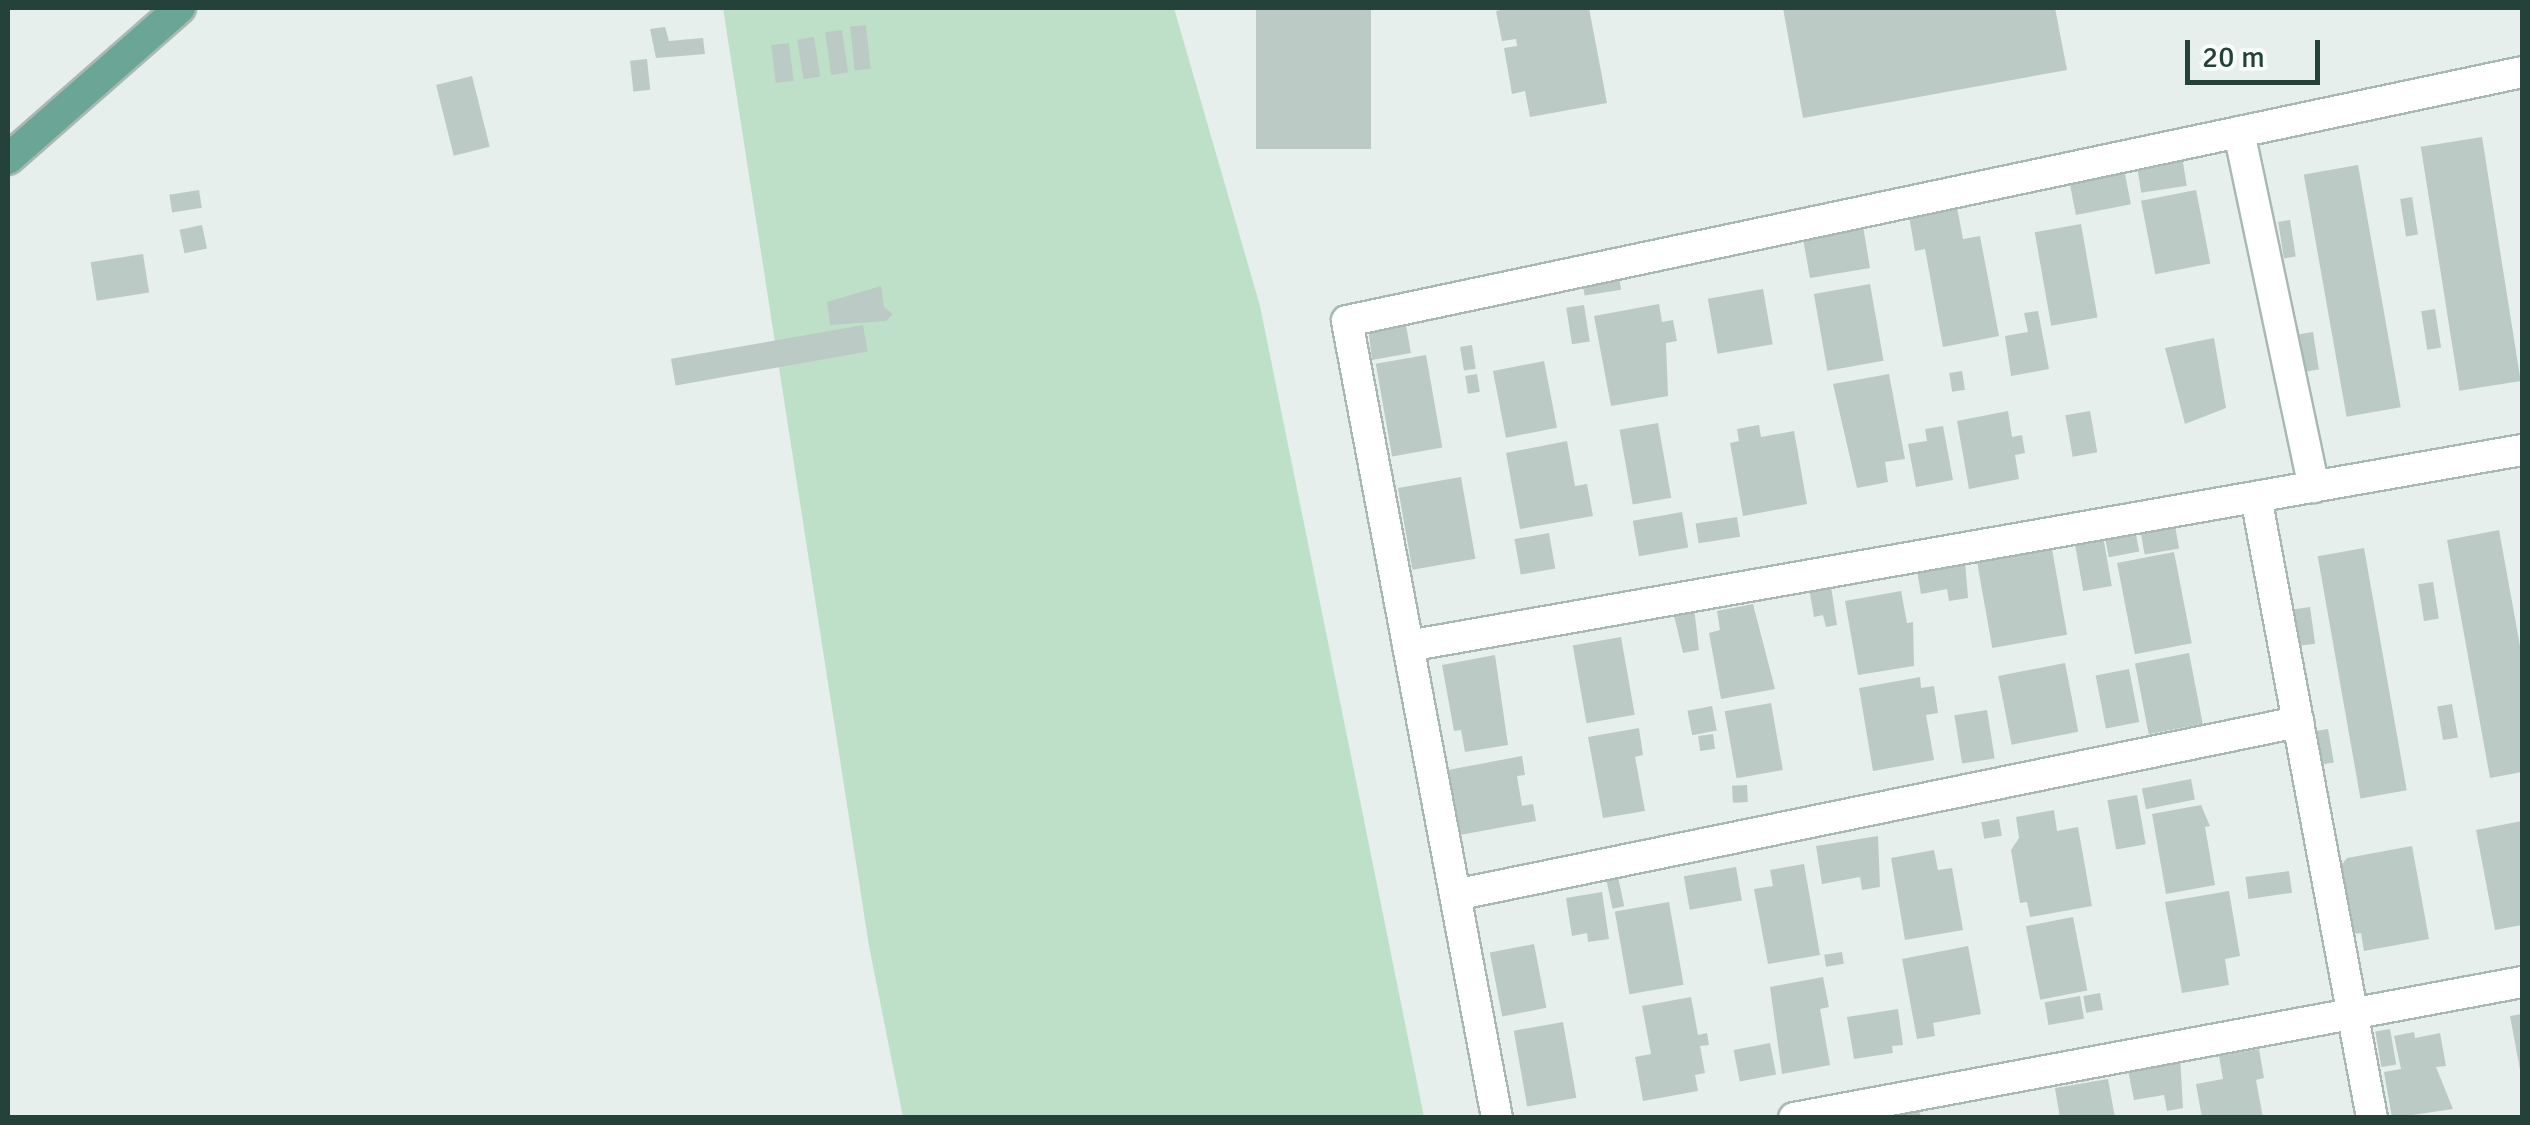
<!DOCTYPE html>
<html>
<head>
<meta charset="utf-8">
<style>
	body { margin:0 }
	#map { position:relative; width:2530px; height:1125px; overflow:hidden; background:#e6efeb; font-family:Signika,sans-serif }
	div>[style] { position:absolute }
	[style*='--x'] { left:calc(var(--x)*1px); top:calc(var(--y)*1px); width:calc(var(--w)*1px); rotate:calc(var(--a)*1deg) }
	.green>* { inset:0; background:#bfe0c8 }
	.building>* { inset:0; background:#bbcac4; transform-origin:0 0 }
	.roads { filter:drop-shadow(2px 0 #a8b8b2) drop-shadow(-2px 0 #a8b8b2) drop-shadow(0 2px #a8b8b2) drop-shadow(0 -2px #a8b8b2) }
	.minor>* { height:30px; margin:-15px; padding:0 15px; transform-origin:15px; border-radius:15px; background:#fff }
	.primary>* { height:30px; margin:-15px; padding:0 15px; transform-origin:15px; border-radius:15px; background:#6aa596 }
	span { translate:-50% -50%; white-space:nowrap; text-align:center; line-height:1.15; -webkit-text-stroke:10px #f7fbf9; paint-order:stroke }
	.frame { position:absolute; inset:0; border:10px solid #24423a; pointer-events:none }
	.scale { position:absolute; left:2185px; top:40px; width:135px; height:45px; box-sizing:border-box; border:5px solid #24423a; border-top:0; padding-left:12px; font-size:30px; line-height:35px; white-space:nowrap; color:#24423a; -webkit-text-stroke:8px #f7fbf9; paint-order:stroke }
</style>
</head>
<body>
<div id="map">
	<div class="green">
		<i style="clip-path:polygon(723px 8px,1174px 8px,1260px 306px,1424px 1117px,903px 1117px,869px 946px)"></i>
	</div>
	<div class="building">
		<i style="left:1256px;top:8px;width:115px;height:141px"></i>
		<i style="clip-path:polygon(1511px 8px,1589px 8px,1607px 103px,1530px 117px,1525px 91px,1512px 94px,1504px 48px,1517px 46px,1516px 39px,1502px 41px,1496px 11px)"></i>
		<i style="clip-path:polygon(1783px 8px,2055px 8px,2067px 70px,1803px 118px)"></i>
		<i style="left:866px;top:25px;width:44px;height:16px;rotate:84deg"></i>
		<i style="clip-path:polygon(665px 27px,669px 41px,703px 38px,705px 54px,656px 58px,650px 29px)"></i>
		<i style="left:842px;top:30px;width:43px;height:17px;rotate:82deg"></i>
		<i style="left:814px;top:37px;width:40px;height:17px;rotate:81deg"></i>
		<i style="left:789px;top:43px;width:38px;height:18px;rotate:83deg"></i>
		<i style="left:647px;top:59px;width:31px;height:17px;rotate:84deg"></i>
		<i style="left:472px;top:76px;width:73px;height:37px;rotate:76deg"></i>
		<i style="left:2482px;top:137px;width:247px;height:62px;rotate:81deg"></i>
		<i style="left:2182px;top:156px;width:30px;height:46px;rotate:81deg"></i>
		<i style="left:2358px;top:165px;width:246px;height:55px;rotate:80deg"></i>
		<i style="left:2124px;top:169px;width:36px;height:56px;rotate:79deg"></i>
		<i style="left:199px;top:190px;width:18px;height:30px;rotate:81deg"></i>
		<i style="left:2196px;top:190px;width:75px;height:56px;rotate:79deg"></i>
		<i style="left:2412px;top:197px;width:38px;height:12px;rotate:81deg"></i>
		<i style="clip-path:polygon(1956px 202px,1963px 239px,1980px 236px,1999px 336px,1943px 347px,1925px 249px,1915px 251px,1908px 210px)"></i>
		<i style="clip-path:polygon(1862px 220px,1870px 268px,1810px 278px,1800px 222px)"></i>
		<i style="left:2290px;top:220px;width:37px;height:12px;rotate:81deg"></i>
		<i style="left:2081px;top:224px;width:95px;height:47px;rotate:80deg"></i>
		<i style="left:202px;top:225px;width:24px;height:23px;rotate:78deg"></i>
		<i style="left:143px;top:254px;width:39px;height:53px;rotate:81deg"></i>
		<i style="left:1618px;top:270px;width:20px;height:37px;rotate:81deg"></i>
		<i style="left:1870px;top:284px;width:78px;height:57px;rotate:80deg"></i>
		<i style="clip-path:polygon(881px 286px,884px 307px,893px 314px,886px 321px,830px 325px,827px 302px)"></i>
		<i style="left:1763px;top:289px;width:56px;height:56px;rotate:80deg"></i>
		<i style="clip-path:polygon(1659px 304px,1662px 322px,1673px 320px,1677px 341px,1666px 343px,1668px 396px,1611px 406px,1594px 316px)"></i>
		<i style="left:1584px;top:305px;width:37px;height:18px;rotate:81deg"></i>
		<i style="left:2435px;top:309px;width:39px;height:14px;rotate:81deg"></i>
		<i style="clip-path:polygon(2038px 311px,2049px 369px,2011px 376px,2005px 336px,2028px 332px,2024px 313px)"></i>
		<i style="clip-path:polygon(1405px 320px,1411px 353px,1372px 360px,1369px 335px,1377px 325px)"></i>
		<i style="left:863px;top:325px;width:27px;height:195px;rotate:80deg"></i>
		<i style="left:2313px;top:332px;width:38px;height:14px;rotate:81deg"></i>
		<i style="clip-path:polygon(2214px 338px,2226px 408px,2185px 424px,2165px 348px)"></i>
		<i style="left:1472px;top:345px;width:24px;height:12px;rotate:81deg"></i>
		<i style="left:1426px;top:355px;width:94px;height:51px;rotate:80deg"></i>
		<i style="left:1544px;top:361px;width:68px;height:52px;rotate:79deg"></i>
		<i style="left:1962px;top:371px;width:19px;height:13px;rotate:81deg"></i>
		<i style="left:1477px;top:374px;width:18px;height:12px;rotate:81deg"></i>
		<i style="clip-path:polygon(1889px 374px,1905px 459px,1885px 462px,1888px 482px,1857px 488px,1833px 384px)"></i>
		<i style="clip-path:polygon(2008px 411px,2012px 437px,2022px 435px,2025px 453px,2015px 455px,2019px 479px,1969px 489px,1957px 421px)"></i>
		<i style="left:2090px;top:411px;width:42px;height:25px;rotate:80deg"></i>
		<i style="left:1658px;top:423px;width:76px;height:39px;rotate:80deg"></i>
		<i style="clip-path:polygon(1759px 425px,1761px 437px,1794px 431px,1807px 504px,1743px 516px,1730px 443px,1739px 441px,1737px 429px)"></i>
		<i style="clip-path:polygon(1943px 426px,1953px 480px,1916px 487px,1908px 444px,1927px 441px,1925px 429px)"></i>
		<i style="clip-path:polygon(1567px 441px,1575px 486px,1587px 484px,1593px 516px,1520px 529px,1506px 453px)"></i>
		<i style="left:1461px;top:477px;width:83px;height:64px;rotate:80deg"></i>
		<i style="left:1682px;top:512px;width:36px;height:50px;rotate:80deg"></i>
		<i style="left:2173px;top:514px;width:35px;height:35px;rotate:80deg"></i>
		<i style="left:1737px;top:517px;width:20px;height:42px;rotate:81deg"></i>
		<i style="left:2133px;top:519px;width:33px;height:31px;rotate:79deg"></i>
		<i style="left:2101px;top:525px;width:62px;height:29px;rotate:80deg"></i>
		<i style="clip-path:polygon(2499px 530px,2522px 657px,2522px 772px,2490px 778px,2447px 540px)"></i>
		<i style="left:1549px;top:533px;width:36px;height:35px;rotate:80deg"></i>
		<i style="left:2364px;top:548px;width:246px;height:47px;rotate:80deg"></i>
		<i style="left:2052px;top:549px;width:87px;height:76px;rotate:80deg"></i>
		<i style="clip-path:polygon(1964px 550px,1968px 598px,1949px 601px,1947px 589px,1921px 594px,1915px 559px)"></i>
		<i style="left:2174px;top:552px;width:93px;height:58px;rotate:79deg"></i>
		<i style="clip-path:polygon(1828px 567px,1837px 625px,1826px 627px,1823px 615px,1814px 617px,1806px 571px)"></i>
		<i style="left:2433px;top:582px;width:37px;height:15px;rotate:81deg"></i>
		<i style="clip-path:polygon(1901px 591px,1907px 623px,1913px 622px,1914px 666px,1858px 675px,1845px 601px)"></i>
		<i style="clip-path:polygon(1693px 599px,1699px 650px,1683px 653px,1671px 603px)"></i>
		<i style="clip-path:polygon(1753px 604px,1775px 689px,1721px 699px,1709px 633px,1720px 630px,1717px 611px)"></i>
		<i style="left:2310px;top:607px;width:37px;height:16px;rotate:82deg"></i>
		<i style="left:1621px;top:637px;width:79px;height:49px;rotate:80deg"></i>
		<i style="left:2189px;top:653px;width:72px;height:55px;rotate:79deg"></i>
		<i style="clip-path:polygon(1495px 655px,1508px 745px,1465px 752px,1461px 730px,1454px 731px,1442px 665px)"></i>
		<i style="left:2065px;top:663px;width:70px;height:68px;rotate:79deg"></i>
		<i style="left:2129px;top:669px;width:54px;height:34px;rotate:79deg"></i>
		<i style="clip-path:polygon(1920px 677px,1921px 688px,1934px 686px,1938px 713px,1926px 715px,1934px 760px,1873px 771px,1859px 688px)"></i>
		<i style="left:1771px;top:703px;width:68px;height:47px;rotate:80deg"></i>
		<i style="left:2452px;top:704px;width:34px;height:15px;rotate:80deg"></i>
		<i style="left:1712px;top:706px;width:25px;height:25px;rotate:79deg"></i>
		<i style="left:1987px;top:710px;width:49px;height:33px;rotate:81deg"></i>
		<i style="clip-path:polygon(1639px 728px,1643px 755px,1635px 757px,1645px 811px,1603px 818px,1588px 737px)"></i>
		<i style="left:2328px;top:729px;width:34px;height:15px;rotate:80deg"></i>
		<i style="left:1713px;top:734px;width:15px;height:15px;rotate:82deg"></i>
		<i style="clip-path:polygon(1522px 756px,1525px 775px,1517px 776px,1522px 806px,1533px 804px,1536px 821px,1460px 835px,1448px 770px)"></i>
		<i style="left:2191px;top:779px;width:21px;height:50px;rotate:79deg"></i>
		<i style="left:1747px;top:785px;width:17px;height:15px;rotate:87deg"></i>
		<i style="left:2137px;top:795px;width:50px;height:30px;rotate:80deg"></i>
		<i style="clip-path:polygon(2201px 805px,2210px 826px,2205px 827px,2215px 885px,2166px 894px,2152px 814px)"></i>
		<i style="clip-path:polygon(2054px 810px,2057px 831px,2078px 827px,2092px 906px,2030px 917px,2027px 902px,2020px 903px,2011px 850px,2019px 838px,2016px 817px)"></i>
		<i style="left:1999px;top:819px;width:17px;height:18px;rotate:80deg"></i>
		<i style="clip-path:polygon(2522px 821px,2522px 925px,2495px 930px,2476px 830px)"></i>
		<i style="clip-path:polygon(1878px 836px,1880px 887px,1862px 890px,1860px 877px,1822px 884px,1816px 846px)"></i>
		<i style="clip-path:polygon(2412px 846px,2429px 939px,2364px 951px,2361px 933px,2353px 934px,2341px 865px,2347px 858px)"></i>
		<i style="clip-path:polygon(1934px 850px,1938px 870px,1952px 868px,1963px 930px,1905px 940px,1891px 858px)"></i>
		<i style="clip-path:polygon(1804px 864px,1820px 955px,1768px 964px,1754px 889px,1773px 886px,1770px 870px)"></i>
		<i style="left:1736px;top:867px;width:34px;height:53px;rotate:80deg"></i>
		<i style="left:2289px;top:871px;width:22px;height:44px;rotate:82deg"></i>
		<i style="left:1618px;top:877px;width:30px;height:12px;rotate:78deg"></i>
		<i style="clip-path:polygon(2229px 891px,2240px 956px,2225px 959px,2229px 985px,2182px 993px,2165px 902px)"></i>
		<i style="clip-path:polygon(1602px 892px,1609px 939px,1588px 942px,1587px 933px,1572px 936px,1566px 898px)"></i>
		<i style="left:1669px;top:902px;width:84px;height:55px;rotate:80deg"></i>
		<i style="left:2073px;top:917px;width:75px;height:48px;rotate:79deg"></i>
		<i style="left:1534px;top:944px;width:65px;height:45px;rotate:79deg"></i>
		<i style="clip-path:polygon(1968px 946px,1981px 1014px,1933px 1023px,1935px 1036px,1917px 1039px,1902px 959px)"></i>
		<i style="left:1842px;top:952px;width:12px;height:18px;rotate:81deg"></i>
		<i style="clip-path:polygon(1823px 977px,1829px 1007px,1820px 1009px,1830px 1065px,1782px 1074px,1770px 987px)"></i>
		<i style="left:2100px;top:993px;width:17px;height:17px;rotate:80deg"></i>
		<i style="left:2080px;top:996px;width:23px;height:36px;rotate:80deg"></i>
		<i style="clip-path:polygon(1691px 997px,1698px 1035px,1707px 1033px,1709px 1045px,1700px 1046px,1705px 1073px,1695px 1075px,1698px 1091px,1643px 1101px,1635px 1057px,1651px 1054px,1642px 1006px)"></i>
		<i style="clip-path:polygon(1898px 1009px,1903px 1045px,1892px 1046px,1893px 1053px,1854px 1059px,1847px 1017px)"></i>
		<i style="clip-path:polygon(2522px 1014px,2522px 1075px,2521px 1075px,2510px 1016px)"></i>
		<i style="left:1563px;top:1022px;width:77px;height:50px;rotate:80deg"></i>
		<i style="left:2390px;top:1029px;width:36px;height:15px;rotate:80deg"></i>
		<i style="clip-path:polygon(2414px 1032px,2415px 1038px,2440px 1033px,2446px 1066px,2436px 1067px,2453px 1109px,2392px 1118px,2384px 1072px,2401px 1069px,2394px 1036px)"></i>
		<i style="left:1770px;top:1043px;width:32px;height:37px;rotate:79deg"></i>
		<i style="clip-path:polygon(2259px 1049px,2264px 1078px,2256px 1080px,2263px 1118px,2202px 1118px,2196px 1084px,2223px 1079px,2219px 1056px)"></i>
		<i style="clip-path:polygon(2180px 1056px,2183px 1108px,2167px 1111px,2164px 1095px,2134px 1100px,2127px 1065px)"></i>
		<i style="clip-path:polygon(2108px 1079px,2115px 1118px,2060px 1118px,2055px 1088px)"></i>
		<i style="clip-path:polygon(1919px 1107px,1921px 1118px,1877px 1118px)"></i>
	</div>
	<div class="roads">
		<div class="minor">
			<i style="--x:2239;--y:132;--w:363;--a:78.1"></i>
			<i style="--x:2256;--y:497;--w:632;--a:79.42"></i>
			<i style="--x:1408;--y:646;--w:1131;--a:-9.98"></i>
			<i style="--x:1455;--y:895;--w:861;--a:-11.6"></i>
			<i style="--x:1497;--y:1118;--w:811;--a:-100.66"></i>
			<i style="--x:1347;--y:321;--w:1201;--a:-11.96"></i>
			<i style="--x:1794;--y:1118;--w:741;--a:-10.58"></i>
		</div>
		<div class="primary">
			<i style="--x:8;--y:159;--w:229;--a:-41.3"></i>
		</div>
	</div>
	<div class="frame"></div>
	<div class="scale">20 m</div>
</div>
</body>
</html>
